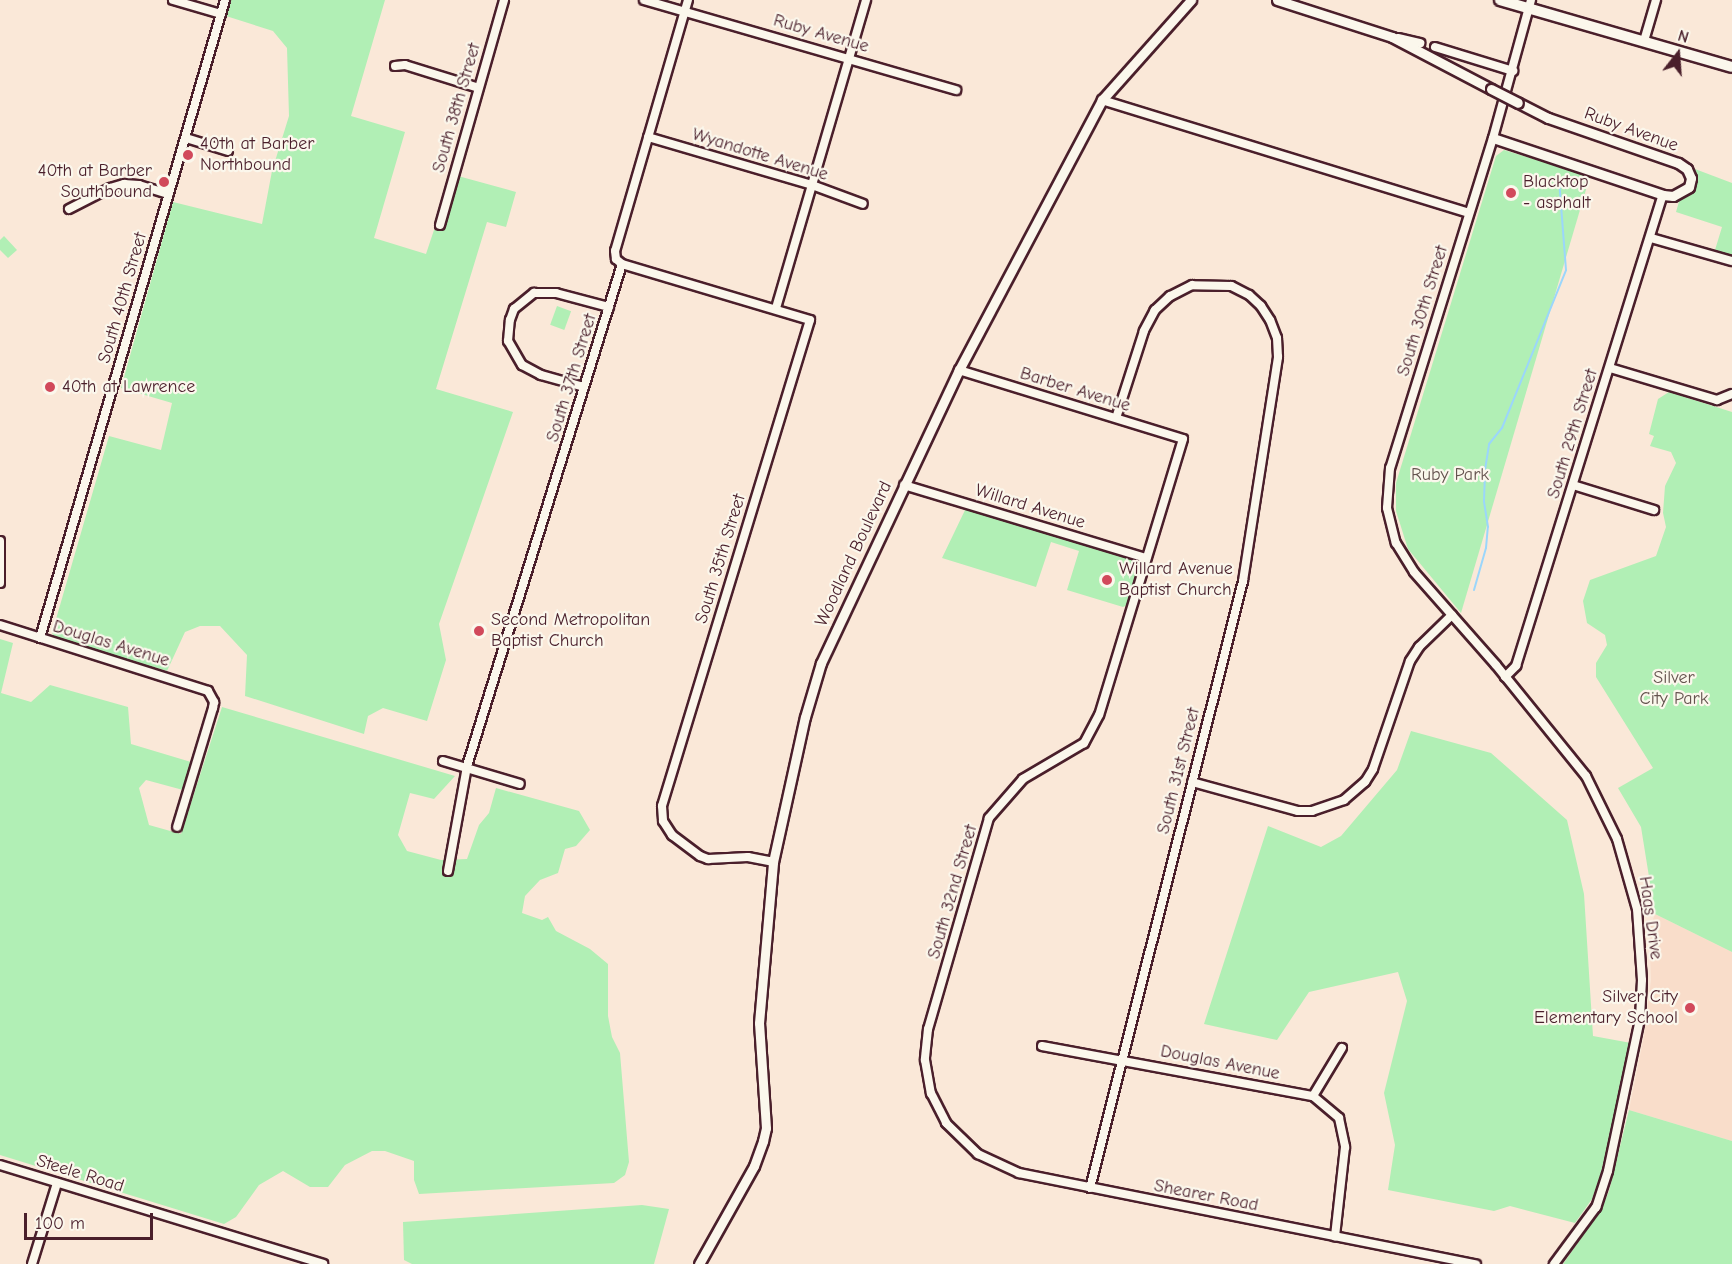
<!DOCTYPE html>
<html>
<head>
<meta charset="utf-8">
<style>
	body { margin:0 }
	#map { position:relative; width:1732px; height:1264px; overflow:hidden; background:#fae8d8; font-family:"Comic Neue",sans-serif }
	div>[style] { position:absolute }
	[style*='--x'] { left:calc(var(--x)*1px); top:calc(var(--y)*1px); width:calc(var(--w)*1px); rotate:calc(var(--a)*1deg) }
	.built>* { inset:0; background:#f9ddca }
	.green>* { inset:0; background:#b1efb5; transform-origin:0 0 }
	.stream>* { height:2px; margin:-1px; padding:0 1px; transform-origin:1px; border-radius:1px; background:#9bd6fb }
	.roads { filter:drop-shadow(2px 0 #4a1f2b) drop-shadow(-2px 0 #4a1f2b) drop-shadow(0 2px #4a1f2b) drop-shadow(0 -2px #4a1f2b) }
	.minor>* { height:8px; margin:-4px; padding:0 4px; transform-origin:4px; border-radius:4px; background:#fbf7ec }
	.tertiary>* { height:9px; margin:-4.5px; padding:0 4.5px; transform-origin:4.5px; border-radius:4.5px; background:#fbf7ec }
	.secondary>* { height:10px; margin:-5px; padding:0 5px; transform-origin:5px; border-radius:5px; background:#fbf7ec }
	.bridges { filter:drop-shadow(2px 0 #4a1f2b) drop-shadow(-2px 0 #4a1f2b) drop-shadow(0 2px #4a1f2b) drop-shadow(0 -2px #4a1f2b) }
	.tertiary-bridge>* { height:9px; margin:-4.5px; padding:0 4.5px; transform-origin:4.5px; border-radius:4.5px; background:#fbf7ec }
	.dots>* { width:16px; height:16px; translate:-50% -50%; box-sizing:border-box; border:3px solid #fbf7ec; border-radius:50% }
	span { translate:-50% -50%; white-space:nowrap; text-align:center; line-height:1.15; -webkit-text-stroke:4.5px #fbf7ec; paint-order:stroke }
	.street-label { font-size:18px; color:#4a1f2b }
	.poi-label { font-size:18px; color:#4a1f2b }
	.left { translate:0 -50%; text-align:left }
	.right { translate:-100% -50%; text-align:right }
	.park-label { font-size:18px; color:#64534e }
	.north { position:absolute; left:1648px; top:24px; width:60px; height:60px; -webkit-text-stroke:4px #fbf7ec; paint-order:stroke; rotate:17deg; font-size:16px; font-weight:700; line-height:24px; text-align:center; color:#4a1f2b }
	.north::after { content:''; display:block; margin:auto; width:21px; height:27px; background:#4a1f2b; clip-path:polygon(50% 0,100% 100%,50% 72%,0 100%) }
	.scale { position:absolute; left:24px; top:1213px; width:129px; height:27px; box-sizing:border-box; border:3px solid #4a1f2b; border-top:0; padding-left:8px; font-size:18px; line-height:21px; white-space:nowrap; color:#4a1f2b; -webkit-text-stroke:4px #fbf7ec; paint-order:stroke }
</style>
</head>
<body>
<div id="map">
	<div class="built">
		<i style="clip-path:polygon(1655px 914px,1732px 952px,1732px 1141px,1629px 1110px,1644px 1036px,1651px 980px,1649px 930px)"></i>
	</div>
	<div class="green">
		<i style="clip-path:polygon(231px 0,385px 0,351px 116px,405px 132px,374px 238px,426px 254px,434px 230px,444px 229px,458px 176px,516px 192px,506px 227px,487px 222px,436px 389px,513px 412px,439px 624px,446px 660px,427px 721px,383px 708px,368px 716px,364px 734px,245px 696px,247px 655px,220px 626px,200px 626px,185px 632px,167px 671px,56px 639px,52px 633px,109px 436px,161px 450px,172px 403px,121px 388px,173px 202px,262px 224px,272px 171px,289px 116px,287px 48px,273px 31px,226px 16px)"></i>
		<i style="clip-path:polygon(1504px 150px,1590px 176px,1461px 613px,1408px 549px,1396px 511px,1396px 483px,1496px 156px)"></i>
		<i style="clip-path:polygon(1695px 169px,1732px 183px,1732px 255px,1715px 250px,1722px 227px,1676px 212px,1680px 198px,1693px 193px,1698px 178px)"></i>
		<i style="clip-path:polygon(4px 236px,17px 250px,8px 258px,0 250px,0 240px)"></i>
		<i style="left:557px;top:306px;width:15px;height:20px;rotate:20deg"></i>
		<i style="clip-path:polygon(1669px 392px,1732px 412px,1732px 952px,1655px 914px,1641px 827px,1618px 788px,1653px 768px,1596px 677px,1596px 663px,1607px 645px,1605px 635px,1587px 623px,1583px 601px,1590px 580px,1656px 556px,1666px 527px,1663px 513px,1665px 486px,1676px 463px,1671px 452px,1650px 446px,1654px 436px,1649px 434px,1658px 399px)"></i>
		<i style="clip-path:polygon(966px 508px,1134px 560px,1138px 568px,1127px 605px,1123px 607px,1067px 590px,1079px 551px,1051px 542px,1036px 587px,942px 558px)"></i>
		<i style="clip-path:polygon(0 639px,13px 643px,1px 693px,31px 702px,50px 685px,128px 707px,131px 744px,191px 762px,183px 790px,146px 780px,139px 788px,149px 825px,181px 834px,222px 707px,455px 776px,434px 799px,410px 793px,398px 835px,407px 851px,441px 860px,467px 859px,479px 825px,489px 813px,496px 788px,579px 811px,590px 830px,576px 846px,565px 849px,558px 873px,540px 880px,525px 896px,522px 913px,542px 920px,548px 917px,556px 931px,590px 949px,608px 964px,608px 1016px,612px 1037px,620px 1053px,629px 1162px,625px 1175px,614px 1183px,419px 1194px,414px 1180px,414px 1161px,385px 1151px,372px 1151px,345px 1165px,328px 1187px,310px 1187px,283px 1171px,259px 1185px,236px 1217px,224px 1224px,0 1155px)"></i>
		<i style="clip-path:polygon(1411px 731px,1491px 753px,1567px 820px,1584px 894px,1593px 1036px,1631px 1043px,1600px 1177px,1592px 1199px,1575px 1223px,1510px 1206px,1494px 1211px,1388px 1190px,1395px 1145px,1384px 1093px,1407px 1001px,1398px 972px,1309px 992px,1277px 1040px,1204px 1024px,1268px 826px,1321px 847px,1341px 836px,1397px 770px)"></i>
		<i style="clip-path:polygon(1629px 1110px,1732px 1141px,1732px 1264px,1563px 1264px,1602px 1208px,1609px 1191px)"></i>
		<i style="clip-path:polygon(642px 1205px,669px 1209px,654px 1264px,412px 1264px,404px 1260px,403px 1222px)"></i>
	</div>
	<div class="stream">
		<i style="--x:1474;--y:590;--w:44;--a:-74.1"></i>
		<i style="--x:1486;--y:548;--w:21;--a:-85"></i>
		<i style="--x:1488;--y:527;--w:26;--a:-99"></i>
		<i style="--x:1484;--y:501;--w:31;--a:-88"></i>
		<i style="--x:1485;--y:470;--w:26;--a:-81"></i>
		<i style="--x:1489;--y:444;--w:21;--a:-51"></i>
		<i style="--x:1502;--y:428;--w:170;--a:-67.9"></i>
		<i style="--x:1566;--y:270;--w:91;--a:-94.4"></i>
	</div>
	<div class="roads">
		<div class="minor">
			<i style="--x:173;--y:0;--w:50;--a:16.3"></i>
			<i style="--x:644;--y:0;--w:325;--a:16.1"></i>
			<i style="--x:688;--y:0;--w:261;--a:106.2"></i>
			<i style="--x:615;--y:251;--w:8;--a:83"></i>
			<i style="--x:616;--y:259;--w:8;--a:40"></i>
			<i style="--x:622;--y:264;--w:196;--a:16.6"></i>
			<i style="--x:810;--y:320;--w:508;--a:106.94"></i>
			<i style="--x:662;--y:806;--w:15;--a:86"></i>
			<i style="--x:663;--y:821;--w:17;--a:57"></i>
			<i style="--x:672;--y:835;--w:35;--a:37"></i>
			<i style="--x:700;--y:856;--w:9;--a:21"></i>
			<i style="--x:708;--y:859;--w:40;--a:-2.9"></i>
			<i style="--x:748;--y:857;--w:25;--a:11"></i>
			<i style="--x:1531;--y:0;--w:143;--a:105.4"></i>
			<i style="--x:1493;--y:138;--w:346;--a:107.3"></i>
			<i style="--x:1390;--y:468;--w:40;--a:94.3"></i>
			<i style="--x:1387;--y:508;--w:36;--a:76"></i>
			<i style="--x:1396;--y:543;--w:34;--a:58"></i>
			<i style="--x:1414;--y:572;--w:124;--a:48.6"></i>
			<i style="--x:1496;--y:665;--w:143;--a:51"></i>
			<i style="--x:1586;--y:776;--w:70;--a:63.8"></i>
			<i style="--x:1617;--y:839;--w:73;--a:74.1"></i>
			<i style="--x:1637;--y:909;--w:71;--a:86"></i>
			<i style="--x:1642;--y:980;--w:39;--a:93"></i>
			<i style="--x:1640;--y:1019;--w:155;--a:101.9"></i>
			<i style="--x:1608;--y:1171;--w:38;--a:108"></i>
			<i style="--x:1596;--y:1207;--w:71;--a:126.4"></i>
			<i style="--x:1398;--y:38;--w:23;--a:13"></i>
			<i style="--x:1644;--y:41;--w:43;--a:-73.7"></i>
			<i style="--x:1435;--y:47;--w:82;--a:17.1"></i>
			<i style="--x:395;--y:66;--w:10;--a:-6"></i>
			<i style="--x:405;--y:65;--w:77;--a:17.3"></i>
			<i style="--x:1102;--y:100;--w:384;--a:17.1"></i>
			<i style="--x:648;--y:137;--w:171;--a:16.3"></i>
			<i style="--x:812;--y:185;--w:54;--a:20.4"></i>
			<i style="--x:186;--y:138;--w:44;--a:17.2"></i>
			<i style="--x:69;--y:209;--w:46;--a:-27.1"></i>
			<i style="--x:110;--y:188;--w:15;--a:-16"></i>
			<i style="--x:124;--y:184;--w:15;--a:4"></i>
			<i style="--x:139;--y:185;--w:31;--a:17"></i>
			<i style="--x:440;--y:225;--w:234;--a:-74.1"></i>
			<i style="--x:1651;--y:238;--w:84;--a:15.9"></i>
			<i style="--x:776;--y:308;--w:321;--a:-73.7"></i>
			<i style="--x:1610;--y:368;--w:112;--a:16.7"></i>
			<i style="--x:1717;--y:400;--w:16;--a:-22"></i>
			<i style="--x:959;--y:370;--w:234;--a:17.1"></i>
			<i style="--x:1183;--y:439;--w:288;--a:106.9"></i>
			<i style="--x:1099;--y:715;--w:32;--a:118"></i>
			<i style="--x:1084;--y:743;--w:71;--a:149.5"></i>
			<i style="--x:1023;--y:779;--w:52;--a:131.1"></i>
			<i style="--x:989;--y:818;--w:220;--a:106.1"></i>
			<i style="--x:928;--y:1029;--w:31;--a:96"></i>
			<i style="--x:925;--y:1060;--w:34;--a:80"></i>
			<i style="--x:931;--y:1093;--w:34;--a:63"></i>
			<i style="--x:946;--y:1123;--w:45;--a:44.1"></i>
			<i style="--x:978;--y:1154;--w:45;--a:24.9"></i>
			<i style="--x:1019;--y:1173;--w:466;--a:11.3"></i>
			<i style="--x:584;--y:387;--w:45;--a:-164.4"></i>
			<i style="--x:541;--y:375;--w:21;--a:-152"></i>
			<i style="--x:522;--y:365;--w:28;--a:-120"></i>
			<i style="--x:508;--y:341;--w:21;--a:-85"></i>
			<i style="--x:510;--y:320;--w:12;--a:-70"></i>
			<i style="--x:514;--y:309;--w:26;--a:-39"></i>
			<i style="--x:534;--y:293;--w:22;--a:0"></i>
			<i style="--x:556;--y:293;--w:55;--a:14.8"></i>
			<i style="--x:904;--y:485;--w:253;--a:16.8"></i>
			<i style="--x:1573;--y:485;--w:85;--a:17.2"></i>
			<i style="--x:0;--y:541;--w:42;--a:90"></i>
			<i style="--x:0;--y:625;--w:218;--a:17.6"></i>
			<i style="--x:208;--y:691;--w:13;--a:61"></i>
			<i style="--x:214;--y:702;--w:6;--a:99"></i>
			<i style="--x:213;--y:708;--w:124;--a:106.8"></i>
			<i style="--x:40;--y:638;--w:664;--a:-73.83"></i>
			<i style="--x:1505;--y:677;--w:16;--a:-45"></i>
			<i style="--x:1516;--y:666;--w:493;--a:-72.7"></i>
			<i style="--x:443;--y:761;--w:80;--a:16.6"></i>
			<i style="--x:1192;--y:782;--w:110;--a:15.3"></i>
			<i style="--x:1298;--y:811;--w:14;--a:0"></i>
			<i style="--x:1312;--y:811;--w:34;--a:-19"></i>
			<i style="--x:1344;--y:800;--w:28;--a:-41"></i>
			<i style="--x:1365;--y:782;--w:15;--a:-58"></i>
			<i style="--x:1373;--y:769;--w:114;--a:-71.1"></i>
			<i style="--x:1410;--y:661;--w:17;--a:-57"></i>
			<i style="--x:1419;--y:647;--w:46;--a:-44.1"></i>
			<i style="--x:448;--y:871;--w:107;--a:-79.7"></i>
			<i style="--x:467;--y:766;--w:525;--a:-72.84"></i>
			<i style="--x:1042;--y:1046;--w:276;--a:10.5"></i>
			<i style="--x:1313;--y:1096;--w:34;--a:40"></i>
			<i style="--x:1339;--y:1118;--w:30;--a:78"></i>
			<i style="--x:1345;--y:1147;--w:90;--a:96.4"></i>
			<i style="--x:1313;--y:1096;--w:56;--a:-58.9"></i>
			<i style="--x:0;--y:1165;--w:338;--a:17"></i>
			<i style="--x:1090;--y:1188;--w:626;--a:-75.85"></i>
			<i style="--x:1243;--y:581;--w:227;--a:-81.1"></i>
			<i style="--x:1278;--y:357;--w:19;--a:-93"></i>
			<i style="--x:1277;--y:338;--w:19;--a:-111"></i>
			<i style="--x:1270;--y:320;--w:17;--a:-123"></i>
			<i style="--x:1261;--y:306;--w:16;--a:-137"></i>
			<i style="--x:1249;--y:295;--w:20;--a:-153"></i>
			<i style="--x:1231;--y:286;--w:39;--a:-179"></i>
			<i style="--x:1192;--y:285;--w:25;--a:153"></i>
			<i style="--x:1170;--y:296;--w:21;--a:137"></i>
			<i style="--x:1155;--y:310;--w:24;--a:118"></i>
			<i style="--x:1144;--y:331;--w:91;--a:107.8"></i>
			<i style="--x:32;--y:1264;--w:85;--a:-72.8"></i>
		</div>
		<div class="tertiary">
			<i style="--x:1277;--y:0;--w:121;--a:17.8"></i>
			<i style="--x:1392;--y:37;--w:112;--a:27.7"></i>
			<i style="--x:1493;--y:138;--w:179;--a:18.5"></i>
			<i style="--x:1663;--y:195;--w:10;--a:6"></i>
			<i style="--x:1673;--y:196;--w:18;--a:-29"></i>
			<i style="--x:1689;--y:187;--w:9;--a:-77"></i>
			<i style="--x:1691;--y:178;--w:10;--a:-114"></i>
			<i style="--x:1687;--y:169;--w:11;--a:-146"></i>
			<i style="--x:1678;--y:163;--w:138;--a:-160.9"></i>
			<i style="--x:1548;--y:118;--w:34;--a:-153"></i>
			<i style="--x:699;--y:1264;--w:112;--a:-60.7"></i>
			<i style="--x:754;--y:1166;--w:27;--a:-70"></i>
			<i style="--x:763;--y:1141;--w:13;--a:-77"></i>
			<i style="--x:766;--y:1128;--w:105;--a:-93.8"></i>
			<i style="--x:759;--y:1023;--w:162;--a:-85"></i>
			<i style="--x:773;--y:862;--w:148;--a:-77.6"></i>
			<i style="--x:805;--y:717;--w:56;--a:-73.5"></i>
			<i style="--x:821;--y:663;--w:324;--a:-64.8"></i>
			<i style="--x:959;--y:370;--w:306;--a:-62.1"></i>
			<i style="--x:1102;--y:100;--w:134;--a:-48.3"></i>
		</div>
		<div class="secondary">
			<i style="--x:1500;--y:0;--w:241;--a:16.1"></i>
		</div>
	</div>
	<div class="bridges">
		<div class="tertiary-bridge">
			<i style="--x:1491;--y:89;--w:30;--a:27"></i>
		</div>
	</div>
	<div class="dots">
		<i style="left:188px;top:155px;background:#d1495b"></i>
		<i style="left:164px;top:182px;background:#d1495b"></i>
		<i style="left:1511px;top:193px;background:#d1495b"></i>
		<i style="left:50px;top:387px;background:#d1495b"></i>
		<i style="left:1107px;top:580px;background:#d1495b"></i>
		<i style="left:479px;top:631px;background:#d1495b"></i>
		<i style="left:1690px;top:1008px;background:#d1495b"></i>
	</div>
	<div class="street-label">
		<span style="left:821px;top:34px;rotate:16deg">Ruby Avenue</span>
		<span style="left:457px;top:108px;rotate:-74deg">South 38th Street</span>
		<span style="left:1631px;top:130px;rotate:20deg">Ruby Avenue</span>
		<span style="left:760px;top:155px;rotate:17deg">Wyandotte Avenue</span>
		<span style="left:123px;top:298px;rotate:-74deg">South 40th Street</span>
		<span style="left:1423px;top:311px;rotate:-73deg">South 30th Street</span>
		<span style="left:572px;top:378px;rotate:-73deg">South 37th Street</span>
		<span style="left:1075px;top:390px;rotate:17deg">Barber Avenue</span>
		<span style="left:1573px;top:434px;rotate:-73deg">South 29th Street</span>
		<span style="left:1030px;top:507px;rotate:17deg">Willard Avenue</span>
		<span style="left:854px;top:554px;rotate:-65deg">Woodland Boulevard</span>
		<span style="left:721px;top:559px;rotate:-73deg">South 35th Street</span>
		<span style="left:111px;top:644px;rotate:17deg">Douglas Avenue</span>
		<span style="left:1179px;top:771px;rotate:-76deg">South 31st Street</span>
		<span style="left:953px;top:892px;rotate:-74deg">South 32nd Street</span>
		<span style="left:1650px;top:918px;rotate:82deg">Haas Drive</span>
		<span style="left:1220px;top:1063px;rotate:11deg">Douglas Avenue</span>
		<span style="left:80px;top:1174px;rotate:17deg">Steele Road</span>
		<span style="left:1206px;top:1196px;rotate:11deg">Shearer Road</span>
	</div>
	<div class="poi-label">
		<span class="left" style="left:200px;top:155px">40th at Barber<br>Northbound</span>
		<span class="right" style="left:152px;top:182px">40th at Barber<br>Southbound</span>
		<span class="left" style="left:1523px;top:193px">Blacktop<br>- asphalt</span>
		<span class="left" style="left:62px;top:387px">40th at Lawrence</span>
		<span class="left" style="left:1119px;top:580px">Willard Avenue<br>Baptist Church</span>
		<span class="left" style="left:491px;top:631px">Second Metropolitan<br>Baptist Church</span>
		<span class="right" style="left:1678px;top:1008px">Silver City<br>Elementary School</span>
	</div>
	<div class="park-label">
		<span style="left:1450px;top:475px">Ruby Park</span>
		<span style="left:1674px;top:689px">Silver<br>City Park</span>
	</div>
	<div class="north">N</div>
	<div class="scale">100 m</div>
</div>
</body>
</html>
